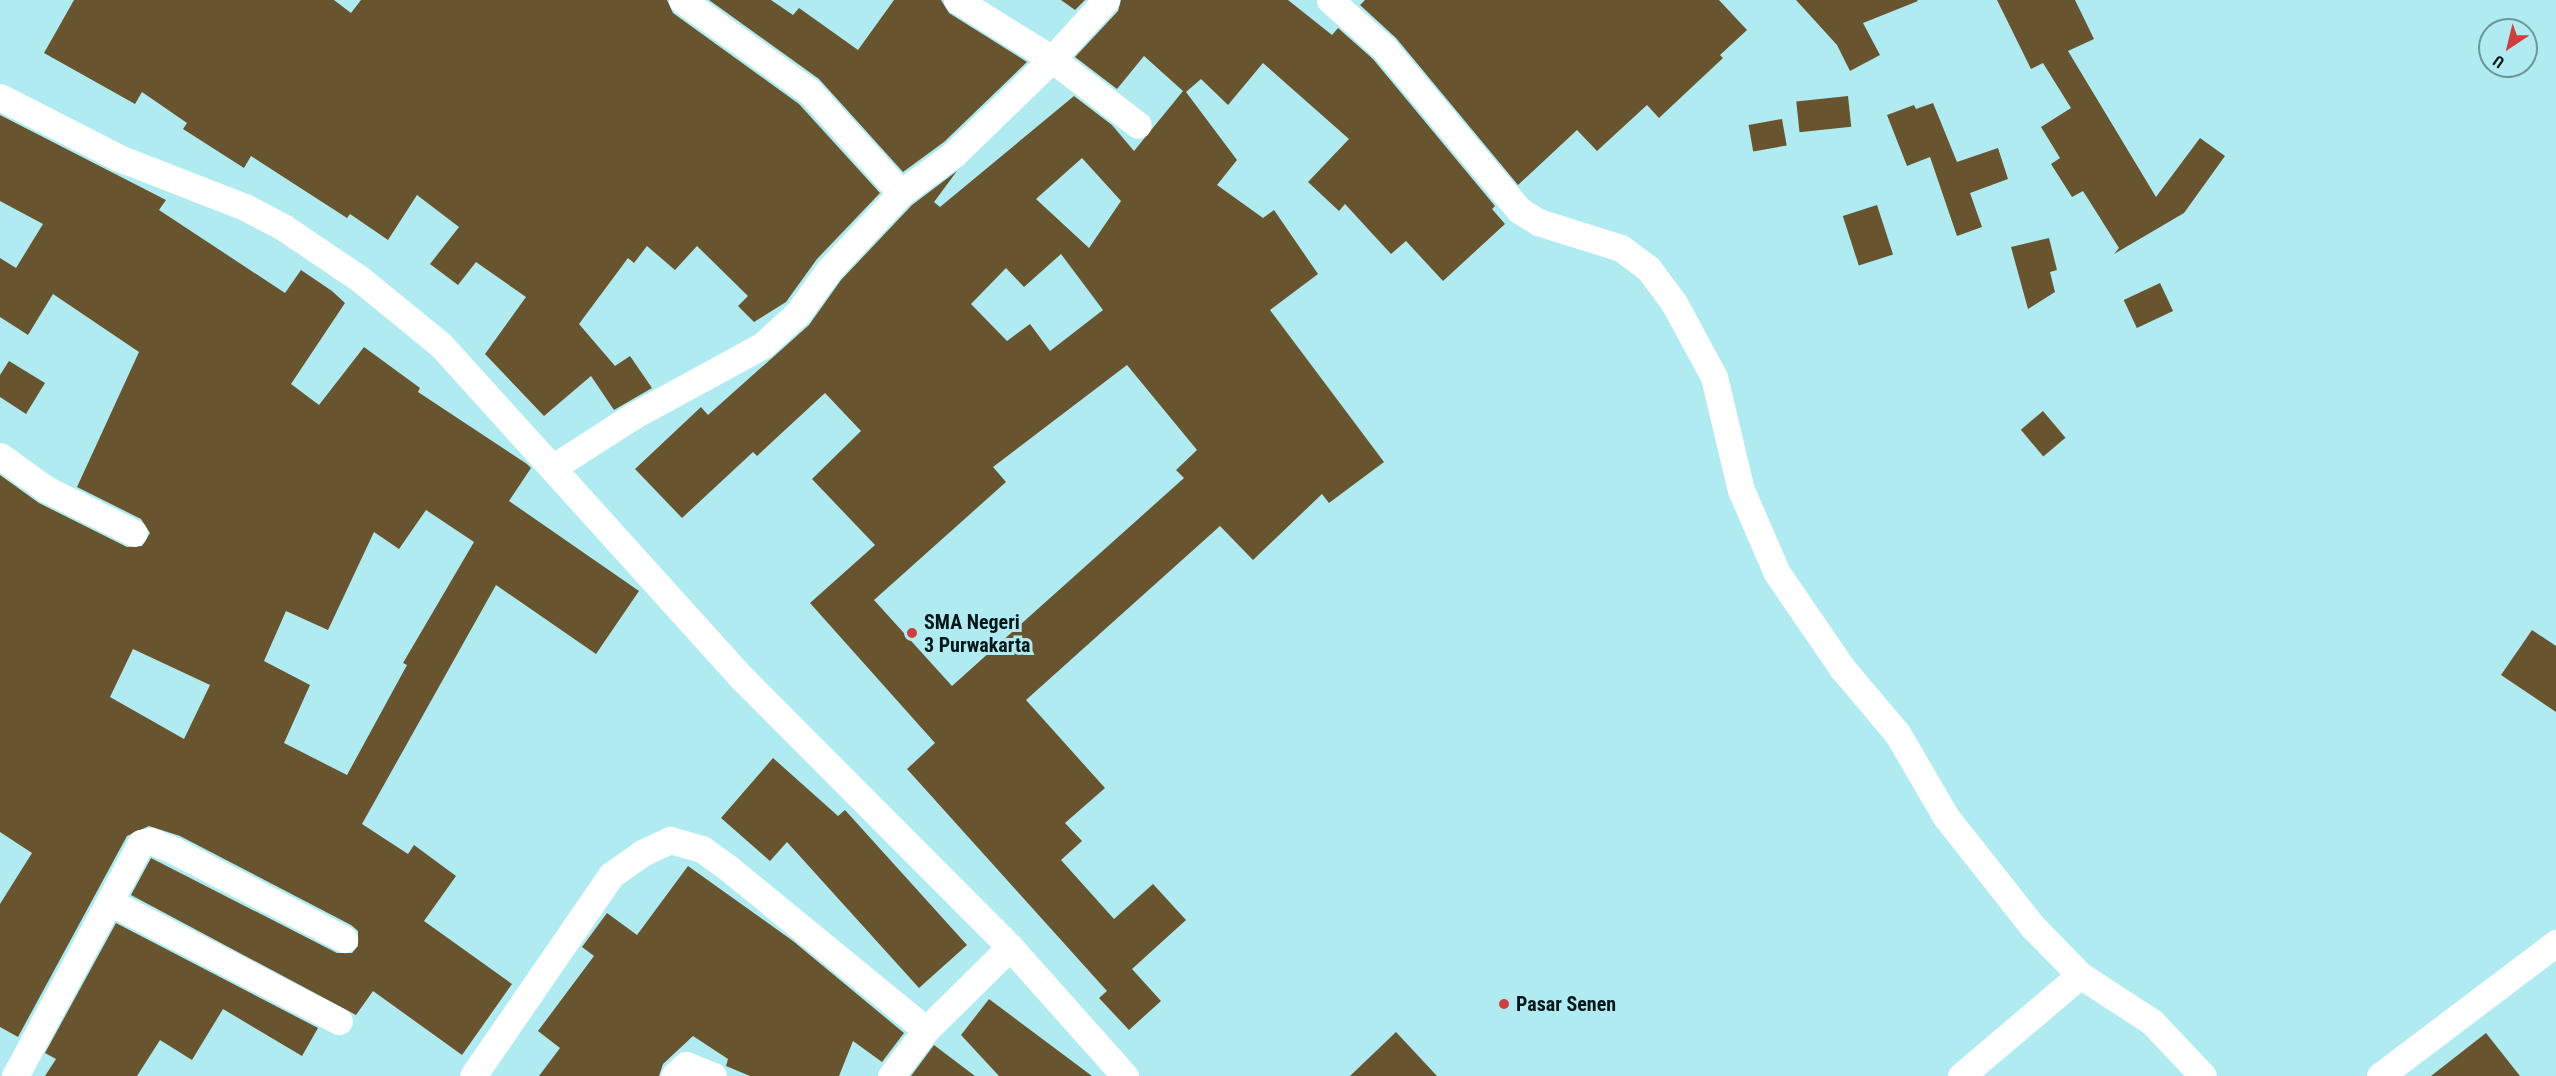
<!DOCTYPE html>
<html>
<head>
<meta charset="utf-8">
<style>
	body { margin:0 }
	#map { position:relative; width:2556px; height:1076px; overflow:hidden; background:#b0ebf1; font-family:"Roboto Condensed",sans-serif }
	div>[style] { position:absolute }
	[style*='--x'] { left:calc(var(--x)*1px); top:calc(var(--y)*1px); width:calc(var(--w)*1px); rotate:calc(var(--a)*1deg) }
	.building>* { inset:0; background:#68552f; transform-origin:0 0 }
	.minor>* { height:27px; margin:-13.5px; padding:0 13.5px; transform-origin:13.5px; border-radius:13.5px; background:#fff }
	.dots>* { width:16px; height:16px; translate:-50% -50%; box-sizing:border-box; border:3px solid #b0ebf1; border-radius:50% }
	span { translate:-50% -50%; white-space:nowrap; text-align:center; line-height:1.15; -webkit-text-stroke:6px #b0ebf1; paint-order:stroke }
	.poi-label { font-size:20px; color:#011618; font-weight:700 }
	.left { translate:0 -50%; text-align:left }
	.north { position:absolute; left:2478px; top:18px; width:60px; height:60px; box-sizing:border-box; background:#b0ebf1; border:2px solid #6a969a; border-radius:50%; rotate:215deg; font-size:16px; font-weight:700; line-height:24px; text-align:center; color:#011618 }
	.north::after { content:''; display:block; margin:auto; width:21px; height:27px; background:#ce3f42; clip-path:polygon(50% 0,100% 100%,50% 72%,0 100%) }
</style>
</head>
<body>
<div id="map">
	<div class="building">
		<i style="clip-path:polygon(74px 0,334px 0,351px 13px,361px 0,667px 0,673px 13px,799px 104px,880px 193px,817px 259px,786px 302px,754px 322px,738px 306px,748px 296px,697px 246px,675px 270px,647px 246px,634px 263px,628px 258px,579px 324px,615px 366px,630px 356px,652px 388px,614px 410px,591px 376px,544px 416px,485px 354px,526px 297px,476px 262px,458px 285px,430px 264px,459px 227px,417px 195px,388px 240px,350px 214px,347px 218px,251px 156px,244px 168px,183px 129px,187px 123px,142px 92px,135px 104px,44px 53px)"></i>
		<i style="clip-path:polygon(709px 0,771px 0,793px 15px,799px 8px,858px 50px,894px 0,941px 0,949px 13px,1027px 62px,944px 142px,903px 172px,819px 79px)"></i>
		<i style="clip-path:polygon(1061px 0,1085px 0,1075px 10px)"></i>
		<i style="clip-path:polygon(evenodd,1121px 0,1288px 0,1332px 35px,1338px 28px,1373px 59px,1495px 206px,1492px 209px,1505px 224px,1443px 281px,1406px 241px,1391px 254px,1345px 204px,1339px 211px,1308px 182px,1349px 139px,1263px 63px,1228px 105px,1201px 79px,1186px 92px,1237px 160px,1217px 185px,1263px 218px,1274px 210px,1318px 274px,1270px 310px,1384px 462px,1329px 503px,1322px 494px,1253px 560px,1220px 526px,1026px 700px,1105px 788px,1065px 823px,1082px 841px,1061px 860px,1114px 919px,1153px 884px,1186px 920px,1132px 969px,1161px 1001px,1129px 1030px,1099px 998px,1107px 991px,907px 769px,935px 743px,810px 603px,875px 545px,812px 479px,861px 431px,825px 393px,757px 456px,753px 452px,682px 518px,635px 469px,701px 407px,708px 415px,809px 325px,841px 280px,912px 205px,957px 171px,934px 202px,940px 207px,1074px 96px,1112px 125px,1134px 151px,1183px 91px,1144px 56px,1117px 89px,1075px 57px,1118px 11px,1121px 0,1082px 158px,1121px 201px,1089px 248px,1036px 199px,1082px 158px,1121px 0,1061px 254px,1103px 310px,1050px 351px,1030px 324px,1007px 341px,971px 304px,1006px 268px,1024px 287px,1061px 254px,1121px 0,1127px 365px,1197px 450px,1176px 470px,1184px 478px,952px 686px,874px 600px,1006px 482px,993px 467px,1127px 365px)"></i>
		<i style="clip-path:polygon(1365px 0,1719px 0,1747px 30px,1720px 55px,1723px 58px,1659px 118px,1647px 105px,1597px 151px,1577px 130px,1518px 185px,1396px 38px,1360px 5px)"></i>
		<i style="clip-path:polygon(1796px 0,1917px 0,1918px 1px,1863px 23px,1880px 55px,1850px 71px,1837px 45px)"></i>
		<i style="clip-path:polygon(1997px 0,2075px 0,2094px 39px,2068px 51px,2156px 197px,2200px 138px,2225px 156px,2184px 213px,2114px 254px,2119px 248px,2083px 191px,2072px 197px,2051px 164px,2060px 158px,2041px 127px,2071px 108px,2043px 63px,2031px 69px)"></i>
		<i style="left:1848px;top:96px;width:31px;height:52px;rotate:84deg"></i>
		<i style="clip-path:polygon(1933px 103px,1957px 162px,1998px 148px,2008px 179px,1970px 193px,1982px 227px,1957px 236px,1930px 157px,1907px 166px,1887px 115px,1914px 105px,1916px 109px)"></i>
		<i style="clip-path:polygon(evenodd,0 115px,166px 200px,159px 210px,285px 293px,301px 270px,332px 291px,345px 303px,291px 384px,319px 405px,364px 347px,420px 388px,418px 392px,527px 464px,531px 468px,509px 501px,639px 591px,596px 654px,496px 585px,362px 824px,408px 854px,414px 845px,456px 876px,424px 921px,512px 984px,462px 1055px,373px 991px,356px 1015px,131px 895px,151px 858px,337px 953px,352px 953px,358px 946px,358px 931px,351px 925px,180px 836px,149px 826px,127px 836px,18px 1037px,0 1027px,0 904px,32px 853px,0 832px,0 475px,39px 503px,127px 547px,142px 546px,150px 533px,141px 519px,77px 487px,139px 352px,53px 294px,28px 335px,0 317px,0 258px,16px 268px,43px 224px,0 201px,0 115px,426px 510px,474px 542px,403px 663px,407px 665px,347px 775px,284px 743px,310px 685px,264px 661px,286px 611px,328px 630px,374px 532px,399px 549px,426px 510px,0 115px,133px 649px,210px 685px,184px 739px,110px 697px,133px 649px)"></i>
		<i style="left:1782px;top:119px;width:27px;height:34px;rotate:80deg"></i>
		<i style="left:1877px;top:205px;width:52px;height:36px;rotate:72deg"></i>
		<i style="clip-path:polygon(2049px 238px,2057px 270px,2050px 272px,2055px 292px,2028px 309px,2011px 247px)"></i>
		<i style="left:2160px;top:283px;width:31px;height:40px;rotate:65deg"></i>
		<i style="clip-path:polygon(9px 361px,45px 383px,26px 414px,0 397px,0 375px)"></i>
		<i style="left:2043px;top:411px;width:35px;height:29px;rotate:50deg"></i>
		<i style="clip-path:polygon(2532px 630px,2556px 646px,2556px 712px,2501px 675px)"></i>
		<i style="clip-path:polygon(773px 758px,838px 816px,845px 810px,967px 945px,919px 988px,787px 842px,770px 861px,721px 818px)"></i>
		<i style="clip-path:polygon(688px 866px,793px 941px,904px 1033px,882px 1062px,853px 1041px,839px 1076px,750px 1076px,726px 1066px,728px 1059px,693px 1036px,663px 1064px,659px 1076px,539px 1076px,560px 1048px,538px 1031px,594px 956px,582px 947px,607px 913px,637px 935px)"></i>
		<i style="clip-path:polygon(116px 923px,318px 1028px,302px 1056px,223px 1009px,192px 1060px,160px 1040px,137px 1076px,45px 1076px,56px 1059px,45px 1053px)"></i>
		<i style="clip-path:polygon(989px 999px,1092px 1076px,999px 1076px,961px 1035px)"></i>
		<i style="clip-path:polygon(1396px 1032px,1437px 1076px,1350px 1076px)"></i>
		<i style="clip-path:polygon(2486px 1033px,2520px 1076px,2431px 1076px)"></i>
		<i style="clip-path:polygon(934px 1045px,975px 1076px,911px 1076px)"></i>
	</div>
	<div class="minor">
		<i style="--x:682;--y:0;--w:158;--a:35.7"></i>
		<i style="--x:810;--y:92;--w:136;--a:48"></i>
		<i style="--x:957;--y:0;--w:112;--a:31.8"></i>
		<i style="--x:1052;--y:59;--w:108;--a:37.5"></i>
		<i style="--x:1330;--y:0;--w:72;--a:41.6"></i>
		<i style="--x:1384;--y:48;--w:211;--a:50.2"></i>
		<i style="--x:1519;--y:210;--w:22;--a:32"></i>
		<i style="--x:1538;--y:222;--w:87;--a:17.4"></i>
		<i style="--x:1621;--y:248;--w:34;--a:37"></i>
		<i style="--x:1648;--y:268;--w:44;--a:53.4"></i>
		<i style="--x:1674;--y:303;--w:84;--a:61.6"></i>
		<i style="--x:1714;--y:377;--w:116;--a:76.6"></i>
		<i style="--x:1741;--y:490;--w:90;--a:66.6"></i>
		<i style="--x:1777;--y:573;--w:115;--a:55.6"></i>
		<i style="--x:1842;--y:668;--w:85;--a:49.8"></i>
		<i style="--x:1897;--y:733;--w:97;--a:59.7"></i>
		<i style="--x:1946;--y:817;--w:140;--a:51.7"></i>
		<i style="--x:2033;--y:927;--w:67;--a:45.6"></i>
		<i style="--x:2080;--y:975;--w:86;--a:33.1"></i>
		<i style="--x:2152;--y:1022;--w:74;--a:46.6"></i>
		<i style="--x:0;--y:97;--w:134;--a:27.1"></i>
		<i style="--x:119;--y:158;--w:135;--a:21.3"></i>
		<i style="--x:245;--y:207;--w:43;--a:27.8"></i>
		<i style="--x:283;--y:227;--w:93;--a:34"></i>
		<i style="--x:360;--y:279;--w:104;--a:39.2"></i>
		<i style="--x:441;--y:345;--w:445;--a:47.9"></i>
		<i style="--x:739;--y:675;--w:384;--a:45.1"></i>
		<i style="--x:1010;--y:947;--w:173;--a:48.3"></i>
		<i style="--x:0;--y:456;--w:57;--a:35.7"></i>
		<i style="--x:46;--y:489;--w:98;--a:26.6"></i>
		<i style="--x:552;--y:468;--w:96;--a:-32.7"></i>
		<i style="--x:633;--y:416;--w:148;--a:-28.6"></i>
		<i style="--x:763;--y:345;--w:47;--a:-42.4"></i>
		<i style="--x:798;--y:313;--w:53;--a:-54.2"></i>
		<i style="--x:829;--y:270;--w:105;--a:-46.9"></i>
		<i style="--x:901;--y:193;--w:66;--a:-36.3"></i>
		<i style="--x:954;--y:154;--w:136;--a:-44.1"></i>
		<i style="--x:1052;--y:59;--w:80;--a:-47.5"></i>
		<i style="--x:110;--y:902;--w:258;--a:27.5"></i>
		<i style="--x:15;--y:1076;--w:265;--a:-61.6"></i>
		<i style="--x:141;--y:843;--w:10;--a:-11"></i>
		<i style="--x:151;--y:841;--w:24;--a:22"></i>
		<i style="--x:173;--y:850;--w:193;--a:27.5"></i>
		<i style="--x:473;--y:1076;--w:244;--a:-55.5"></i>
		<i style="--x:611;--y:875;--w:38;--a:-35"></i>
		<i style="--x:642;--y:853;--w:31;--a:-25"></i>
		<i style="--x:670;--y:840;--w:33;--a:16"></i>
		<i style="--x:702;--y:849;--w:31;--a:36"></i>
		<i style="--x:727;--y:867;--w:257;--a:39.3"></i>
		<i style="--x:674;--y:1076;--w:16;--a:-43"></i>
		<i style="--x:686;--y:1065;--w:29;--a:22"></i>
		<i style="--x:891;--y:1076;--w:58;--a:-52.7"></i>
		<i style="--x:926;--y:1030;--w:118;--a:-44.7"></i>
		<i style="--x:1961;--y:1076;--w:156;--a:-40.3"></i>
		<i style="--x:2380;--y:1076;--w:221;--a:-37.1"></i>
	</div>
	<div class="dots">
		<i style="left:912px;top:633px;background:#ce3f42"></i>
		<i style="left:1504px;top:1004px;background:#ce3f42"></i>
	</div>
	<div class="poi-label">
		<span class="left" style="left:924px;top:634px">SMA Negeri<br>3 Purwakarta</span>
		<span class="left" style="left:1516px;top:1004px">Pasar Senen</span>
	</div>
	<div class="north">U</div>
</div>
</body>
</html>
